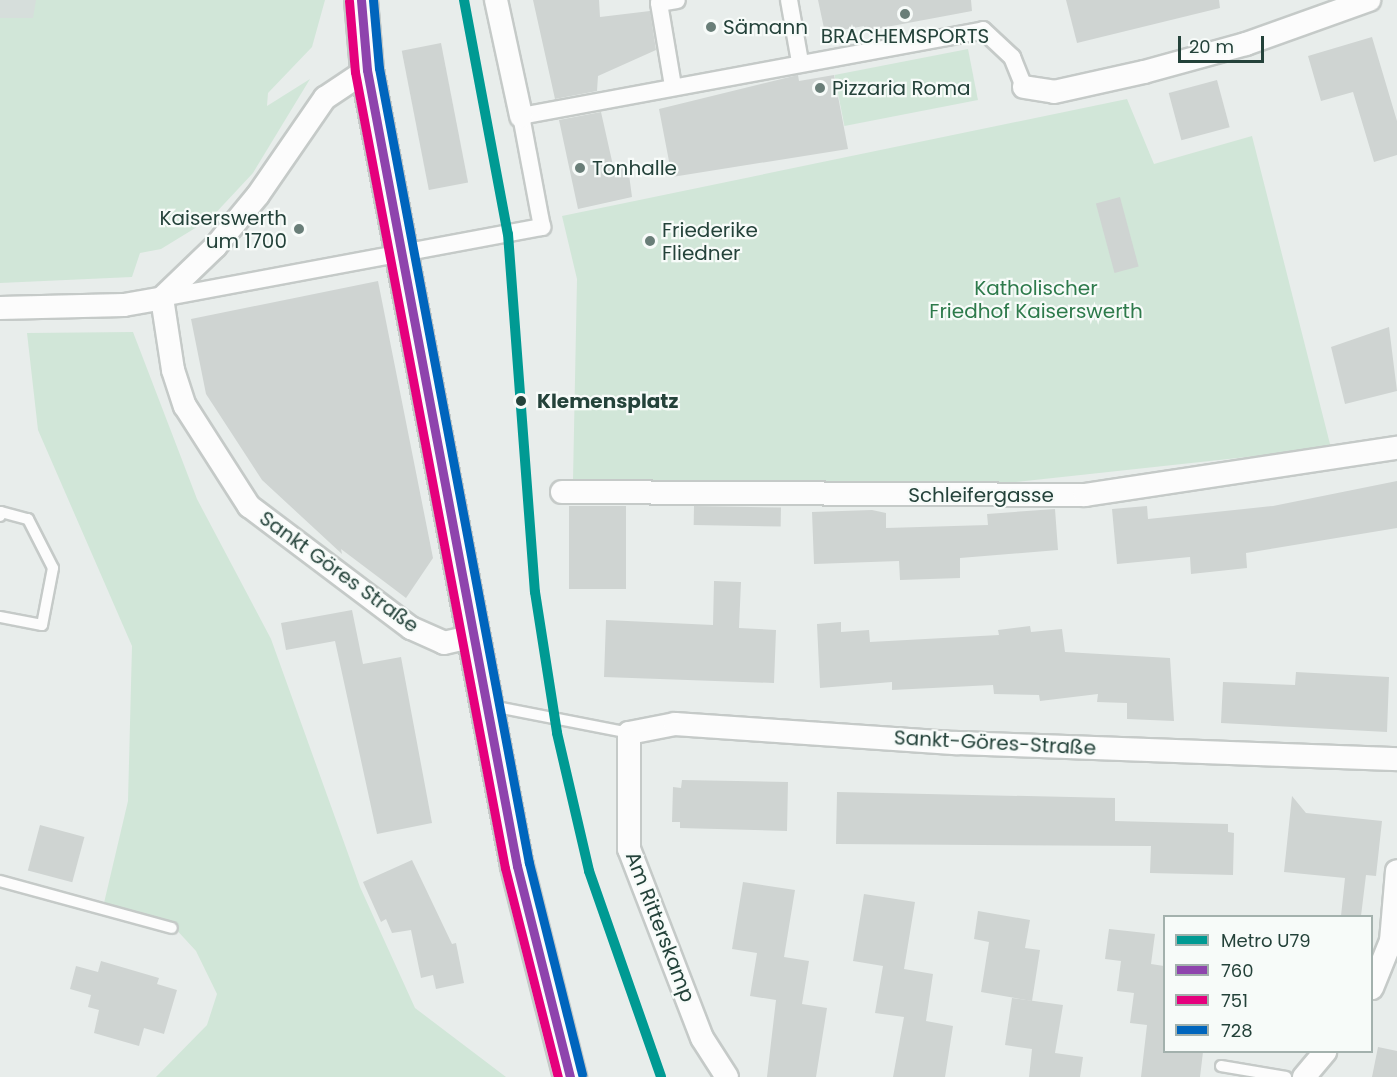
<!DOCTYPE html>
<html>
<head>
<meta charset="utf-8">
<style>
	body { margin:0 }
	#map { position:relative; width:1397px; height:1077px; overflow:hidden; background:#e8edeb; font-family:Poppins,sans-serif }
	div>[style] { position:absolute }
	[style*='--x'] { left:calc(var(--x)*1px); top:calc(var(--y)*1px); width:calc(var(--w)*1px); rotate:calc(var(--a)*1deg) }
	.built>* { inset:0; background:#d6dedb; transform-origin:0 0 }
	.green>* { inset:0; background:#d1e6d8; transform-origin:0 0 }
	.building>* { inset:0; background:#cfd4d2; transform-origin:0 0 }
	.roads { filter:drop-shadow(2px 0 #c5cac8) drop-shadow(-2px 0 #c5cac8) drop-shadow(0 2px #c5cac8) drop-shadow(0 -2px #c5cac8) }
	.service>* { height:10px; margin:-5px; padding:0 5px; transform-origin:5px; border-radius:5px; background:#fcfcfc }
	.pedestrian>* { height:16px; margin:-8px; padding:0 8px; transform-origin:8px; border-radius:8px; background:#fcfcfc }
	.minor>* { height:22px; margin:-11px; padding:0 11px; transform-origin:11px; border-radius:11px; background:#fcfcfc }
	.secondary>* { height:32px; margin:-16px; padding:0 16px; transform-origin:16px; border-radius:16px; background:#fcfcfc }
	.bus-1>* { height:9px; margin:-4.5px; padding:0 4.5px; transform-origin:4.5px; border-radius:4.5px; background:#8e44ad }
	.bus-2>* { height:9px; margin:-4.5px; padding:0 4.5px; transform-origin:4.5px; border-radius:4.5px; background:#e5007d }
	.bus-3>* { height:9px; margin:-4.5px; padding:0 4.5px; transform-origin:4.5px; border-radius:4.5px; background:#0065bd }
	.metro-1>* { height:10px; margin:-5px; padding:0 5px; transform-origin:5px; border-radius:5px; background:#009a93 }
	.dots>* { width:16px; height:16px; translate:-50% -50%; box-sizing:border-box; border:3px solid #f7fbf9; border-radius:50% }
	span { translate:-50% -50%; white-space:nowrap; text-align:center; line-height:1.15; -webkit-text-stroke:4.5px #f7fbf9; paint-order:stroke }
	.poi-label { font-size:20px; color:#24423a }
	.left { translate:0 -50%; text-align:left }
	.right { translate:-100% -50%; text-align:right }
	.park-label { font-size:20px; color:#2d7a4b }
	.stop-label { font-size:20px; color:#24423a; font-weight:700 }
	.street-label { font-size:20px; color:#24423a }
	.legend { position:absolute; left:1163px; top:915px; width:210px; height:138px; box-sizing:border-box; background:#f7fbf9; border:2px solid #a3b1ad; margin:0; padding:8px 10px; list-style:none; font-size:18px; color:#24423a }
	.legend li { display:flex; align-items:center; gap:12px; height:30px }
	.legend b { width:30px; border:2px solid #a3b1ad }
	.scale { position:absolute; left:1178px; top:36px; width:86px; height:27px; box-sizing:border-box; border:3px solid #24423a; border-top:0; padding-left:8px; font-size:18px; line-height:21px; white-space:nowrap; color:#24423a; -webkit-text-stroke:4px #f7fbf9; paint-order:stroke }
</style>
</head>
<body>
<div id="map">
	<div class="built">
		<i style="left:0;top:0;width:36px;height:18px"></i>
	</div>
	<div class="green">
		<i style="clip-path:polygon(36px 0,325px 0,312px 47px,268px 93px,267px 106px,310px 79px,253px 173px,210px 219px,161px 249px,140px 253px,132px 277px,0 283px,0 18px,33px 18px)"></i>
		<i style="left:968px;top:49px;width:52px;height:136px;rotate:79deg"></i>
		<i style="clip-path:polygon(1127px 99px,1154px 164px,1252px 136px,1331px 448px,1007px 483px,573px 480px,577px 279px,562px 216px)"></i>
		<i style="clip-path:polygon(133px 332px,197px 499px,271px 639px,360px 887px,415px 1008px,506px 1077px,156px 1077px,207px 1025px,217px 994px,196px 951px,173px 926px,104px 903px,128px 801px,132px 646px,38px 430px,27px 333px)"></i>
	</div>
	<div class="building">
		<i style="clip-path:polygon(533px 0,599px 0,600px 17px,650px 11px,656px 50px,598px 76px,597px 91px,555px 99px)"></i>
		<i style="clip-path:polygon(818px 0,971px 0,972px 11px,865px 31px,864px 26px,825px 33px)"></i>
		<i style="clip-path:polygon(1066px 0,1219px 0,1220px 8px,1077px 43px)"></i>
		<i style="clip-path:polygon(1372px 37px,1397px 121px,1397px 155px,1374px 162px,1353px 92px,1321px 101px,1308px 56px)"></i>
		<i style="left:441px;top:43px;width:142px;height:40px;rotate:79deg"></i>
		<i style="clip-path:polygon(798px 75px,799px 81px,834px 75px,848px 149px,672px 177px,659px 109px)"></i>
		<i style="left:1217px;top:80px;width:49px;height:50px;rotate:75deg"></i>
		<i style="clip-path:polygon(601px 112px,614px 170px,628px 167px,632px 197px,578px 209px,559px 120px)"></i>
		<i style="left:1120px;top:197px;width:72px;height:25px;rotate:75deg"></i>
		<i style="clip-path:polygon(378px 281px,433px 558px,406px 598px,341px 549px,342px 554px,262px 480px,206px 394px,191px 319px)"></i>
		<i style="clip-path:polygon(1389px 327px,1397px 391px,1345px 404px,1331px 347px)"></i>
		<i style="clip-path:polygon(1397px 481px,1397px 528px,1246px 553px,1247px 568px,1191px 574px,1190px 557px,1117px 564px,1112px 509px,1147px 506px,1148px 519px,1273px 506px)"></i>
		<i style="left:569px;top:506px;width:57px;height:83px"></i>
		<i style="left:694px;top:506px;width:87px;height:19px;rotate:1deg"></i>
		<i style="clip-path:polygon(1055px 509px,1058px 550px,960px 558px,960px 578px,900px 580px,899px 561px,814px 564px,812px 512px,872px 510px,886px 513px,886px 528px,988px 525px,987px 514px)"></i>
		<i style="clip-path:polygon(714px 581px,741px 582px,739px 628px,776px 630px,774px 683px,604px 677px,606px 620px,713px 625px)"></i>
		<i style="clip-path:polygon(352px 610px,363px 664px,401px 657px,432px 823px,377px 834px,335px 641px,286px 650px,281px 623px)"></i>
		<i style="clip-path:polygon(841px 622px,841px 632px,869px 630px,870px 642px,999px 635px,998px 630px,1030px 626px,1031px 632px,1062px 629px,1065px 652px,1170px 658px,1174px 721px,1127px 719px,1127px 703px,1097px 702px,1098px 694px,1040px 701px,1039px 695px,994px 694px,993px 685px,892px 690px,892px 682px,820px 688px,817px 624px)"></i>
		<i style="clip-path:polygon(1296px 672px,1389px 677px,1387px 732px,1221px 723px,1223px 682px,1295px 685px)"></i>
		<i style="clip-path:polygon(682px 780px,788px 782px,787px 831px,680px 828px,680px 822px,672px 822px,673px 787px,681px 788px)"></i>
		<i style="clip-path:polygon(837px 792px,1115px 798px,1115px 821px,1228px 824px,1228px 832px,1234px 833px,1233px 875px,1150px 873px,1151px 846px,836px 844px)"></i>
		<i style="clip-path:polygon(1292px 796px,1306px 813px,1382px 821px,1376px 876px,1366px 875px,1361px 916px,1341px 916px,1345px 878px,1284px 872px)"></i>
		<i style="left:40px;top:825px;width:46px;height:47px;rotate:15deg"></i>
		<i style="clip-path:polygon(412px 860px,452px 944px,456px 943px,464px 983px,436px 989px,433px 975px,421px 978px,411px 930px,392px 933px,386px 919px,381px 922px,363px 882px)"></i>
		<i style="clip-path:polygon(743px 882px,795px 890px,784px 957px,809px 961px,802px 1004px,827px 1008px,816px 1077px,767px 1077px,776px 1000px,750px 996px,757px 953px,732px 949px)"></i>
		<i style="clip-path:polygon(864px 894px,915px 902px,904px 969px,933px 974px,926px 1021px,953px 1026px,945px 1077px,893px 1077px,904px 1017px,875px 1013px,883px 966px,853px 961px)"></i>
		<i style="clip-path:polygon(978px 911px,1030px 920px,1025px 948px,1040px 950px,1032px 1001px,981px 992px,989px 942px,974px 939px)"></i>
		<i style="clip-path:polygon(1109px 929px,1155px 934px,1151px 964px,1164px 966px,1164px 1052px,1203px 1052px,1200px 1077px,1141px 1077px,1147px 1025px,1130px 1023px,1134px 993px,1117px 991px,1121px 961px,1105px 959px)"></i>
		<i style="clip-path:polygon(101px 961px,159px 978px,157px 984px,177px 990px,164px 1034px,144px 1028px,139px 1046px,94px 1033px,99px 1010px,88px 1007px,91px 995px,70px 989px,76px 966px,98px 972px)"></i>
		<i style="clip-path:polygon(1012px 998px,1063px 1005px,1055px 1053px,1083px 1057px,1080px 1077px,1029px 1077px,1032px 1049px,1005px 1045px)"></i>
		<i style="clip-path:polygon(1378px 1047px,1397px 1051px,1397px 1077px,1372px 1077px)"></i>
	</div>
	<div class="roads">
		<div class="service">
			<i style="--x:0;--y:516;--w:4;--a:-76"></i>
			<i style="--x:1;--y:512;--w:28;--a:15"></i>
			<i style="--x:28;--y:519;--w:55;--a:63"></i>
			<i style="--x:53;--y:568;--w:58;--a:100.9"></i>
			<i style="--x:42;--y:625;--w:43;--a:-169.2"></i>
			<i style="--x:492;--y:706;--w:140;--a:11.1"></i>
			<i style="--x:0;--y:881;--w:178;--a:15.3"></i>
			<i style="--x:1221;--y:1066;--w:66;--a:9.6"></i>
		</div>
		<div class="pedestrian">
			<i style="--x:789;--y:0;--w:63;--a:79.9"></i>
			<i style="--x:673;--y:86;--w:84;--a:-99.6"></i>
			<i style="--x:659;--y:3;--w:18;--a:-9"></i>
			<i style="--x:162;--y:298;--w:387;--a:-10.6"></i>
			<i style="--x:542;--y:227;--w:113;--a:-100.7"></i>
			<i style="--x:521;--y:116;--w:470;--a:-10.5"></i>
			<i style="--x:983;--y:30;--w:40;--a:43"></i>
			<i style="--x:1012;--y:57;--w:32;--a:68"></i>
		</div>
		<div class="minor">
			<i style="--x:496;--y:0;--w:119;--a:77.8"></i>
			<i style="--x:1024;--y:87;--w:30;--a:9"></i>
			<i style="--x:1054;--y:92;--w:92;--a:-12.5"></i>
			<i style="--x:1144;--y:72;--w:106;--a:-15.4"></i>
			<i style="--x:1246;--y:44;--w:131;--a:-19.7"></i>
			<i style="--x:162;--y:298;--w:73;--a:81.3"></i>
			<i style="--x:173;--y:370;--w:38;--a:72"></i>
			<i style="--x:185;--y:406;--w:119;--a:57.4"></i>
			<i style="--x:249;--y:506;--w:203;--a:37"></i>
			<i style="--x:411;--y:628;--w:36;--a:24"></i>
			<i style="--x:444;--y:643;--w:32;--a:-13"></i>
			<i style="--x:162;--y:298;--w:74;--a:-43.9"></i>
			<i style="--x:215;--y:247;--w:67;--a:-50.4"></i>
			<i style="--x:258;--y:195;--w:118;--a:-55.4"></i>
			<i style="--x:325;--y:98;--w:50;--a:-33.7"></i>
			<i style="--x:0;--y:308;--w:124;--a:-1.4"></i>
			<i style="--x:124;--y:305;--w:39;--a:-10"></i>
			<i style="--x:562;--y:492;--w:523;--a:0.33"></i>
			<i style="--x:1085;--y:495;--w:316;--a:-8.6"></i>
			<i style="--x:1372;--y:988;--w:51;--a:-68"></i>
			<i style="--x:1391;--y:941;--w:70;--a:-85.1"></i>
			<i style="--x:727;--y:1077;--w:46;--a:-122.7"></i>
			<i style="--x:702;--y:1038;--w:203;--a:-111.1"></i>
			<i style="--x:629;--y:849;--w:116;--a:-90"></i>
			<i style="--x:629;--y:733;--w:47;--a:-11.1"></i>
			<i style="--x:675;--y:724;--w:282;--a:3.9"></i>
			<i style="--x:956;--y:743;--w:441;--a:2.1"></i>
			<i style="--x:1304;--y:1077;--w:33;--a:-50"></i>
		</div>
		<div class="secondary">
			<i style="--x:361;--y:0;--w:70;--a:85.1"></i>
			<i style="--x:367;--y:70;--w:810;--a:79.33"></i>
			<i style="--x:517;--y:866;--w:218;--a:75.9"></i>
		</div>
	</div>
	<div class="bus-1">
		<i style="--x:361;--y:0;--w:70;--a:85.1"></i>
		<i style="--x:367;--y:70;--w:810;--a:79.33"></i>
		<i style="--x:517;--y:866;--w:218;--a:75.9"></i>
	</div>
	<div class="bus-2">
		<i style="--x:349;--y:1;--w:71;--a:85.2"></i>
		<i style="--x:355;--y:72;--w:810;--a:79.33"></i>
		<i style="--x:505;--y:868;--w:216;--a:75.8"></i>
	</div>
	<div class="bus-3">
		<i style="--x:373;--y:0;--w:68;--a:85"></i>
		<i style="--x:379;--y:68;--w:809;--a:79.32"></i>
		<i style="--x:529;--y:863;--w:218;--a:75.9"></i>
	</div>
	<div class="metro-1">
		<i style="--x:464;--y:0;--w:238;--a:79.4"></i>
		<i style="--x:508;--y:234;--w:359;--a:85.7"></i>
		<i style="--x:535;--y:592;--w:143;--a:81.1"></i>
		<i style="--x:557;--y:733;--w:142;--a:76.9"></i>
		<i style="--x:589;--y:871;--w:218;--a:70.7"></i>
	</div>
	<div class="dots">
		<i style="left:905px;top:14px;background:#697e78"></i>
		<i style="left:711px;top:27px;background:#697e78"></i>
		<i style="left:820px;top:88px;background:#697e78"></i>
		<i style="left:580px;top:168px;background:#697e78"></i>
		<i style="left:299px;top:229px;background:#697e78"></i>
		<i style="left:650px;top:241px;background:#697e78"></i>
		<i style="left:521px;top:401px;background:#24423a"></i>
	</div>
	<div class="poi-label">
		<span class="left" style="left:723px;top:27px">Sämann</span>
		<span style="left:905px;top:36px">BRACHEMSPORTS</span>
		<span class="left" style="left:832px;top:88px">Pizzaria Roma</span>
		<span class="left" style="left:592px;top:168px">Tonhalle</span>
		<span class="right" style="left:287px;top:230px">Kaiserswerth<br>um 1700</span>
		<span class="left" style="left:662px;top:242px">Friederike<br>Fliedner</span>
	</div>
	<div class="park-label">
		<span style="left:1036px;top:300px">Katholischer<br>Friedhof Kaiserswerth</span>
	</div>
	<div class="stop-label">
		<span class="left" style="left:537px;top:401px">Klemensplatz</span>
	</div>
	<div class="street-label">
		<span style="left:981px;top:495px">Schleifergasse</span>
		<span style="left:339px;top:572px;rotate:36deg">Sankt Göres Straße</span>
		<span style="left:995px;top:743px;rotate:3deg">Sankt-Göres-Straße</span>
		<span style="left:660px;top:927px;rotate:69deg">Am Ritterskamp</span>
	</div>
	<ul class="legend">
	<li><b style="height:8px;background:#009a93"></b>Metro U79</li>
	<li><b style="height:8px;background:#8e44ad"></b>760</li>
	<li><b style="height:8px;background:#e5007d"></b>751</li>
	<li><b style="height:8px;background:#0065bd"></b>728</li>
	</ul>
	<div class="scale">20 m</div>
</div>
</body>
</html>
